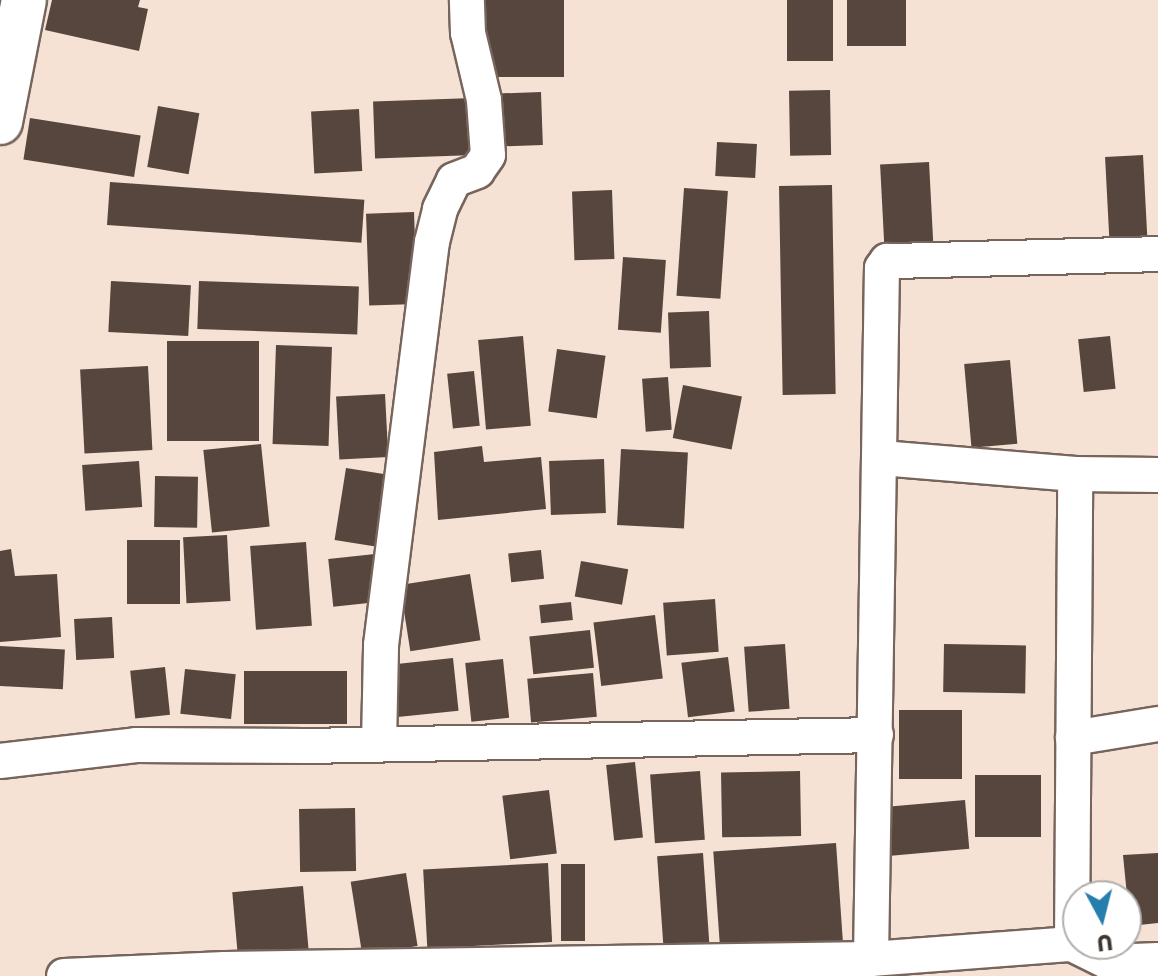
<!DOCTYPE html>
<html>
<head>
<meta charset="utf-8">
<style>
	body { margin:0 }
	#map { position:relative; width:1158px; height:976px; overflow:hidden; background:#f6e1d5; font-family:Poppins,sans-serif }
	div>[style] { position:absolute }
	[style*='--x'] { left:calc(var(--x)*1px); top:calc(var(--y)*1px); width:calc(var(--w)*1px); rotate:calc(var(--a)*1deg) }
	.building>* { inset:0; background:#57463d; transform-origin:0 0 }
	.roads { filter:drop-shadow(2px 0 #77655c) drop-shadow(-2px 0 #77655c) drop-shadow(0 2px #77655c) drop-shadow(0 -2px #77655c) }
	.street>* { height:34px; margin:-17px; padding:0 17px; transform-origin:17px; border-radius:17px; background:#fff }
	.secondary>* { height:44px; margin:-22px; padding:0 22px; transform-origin:22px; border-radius:22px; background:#fff }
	span { translate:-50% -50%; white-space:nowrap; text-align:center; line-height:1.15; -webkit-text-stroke:8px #fff; paint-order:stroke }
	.north { position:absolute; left:1062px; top:880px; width:80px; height:80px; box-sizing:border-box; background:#fff; border:2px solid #b2afad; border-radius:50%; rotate:173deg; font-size:22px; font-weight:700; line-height:32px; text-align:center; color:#3e3631 }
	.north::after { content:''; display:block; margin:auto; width:28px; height:36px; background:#267ead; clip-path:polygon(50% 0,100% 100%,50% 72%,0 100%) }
</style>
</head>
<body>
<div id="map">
	<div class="building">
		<i style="clip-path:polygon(52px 0,140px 0,138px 7px,148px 9px,139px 51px,45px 30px)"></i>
		<i style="left:481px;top:0;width:83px;height:77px"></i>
		<i style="left:787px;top:0;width:46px;height:61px"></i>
		<i style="left:847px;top:0;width:59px;height:46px"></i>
		<i style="left:830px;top:90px;width:65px;height:41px;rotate:89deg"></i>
		<i style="left:541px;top:92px;width:53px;height:44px;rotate:88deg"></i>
		<i style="left:473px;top:98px;width:57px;height:100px;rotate:88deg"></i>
		<i style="left:158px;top:106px;width:42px;height:62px;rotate:10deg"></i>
		<i style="left:359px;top:109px;width:62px;height:48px;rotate:87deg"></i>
		<i style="left:30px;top:118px;width:112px;height:42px;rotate:9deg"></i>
		<i style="left:717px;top:142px;width:40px;height:34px;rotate:3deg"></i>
		<i style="left:1143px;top:155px;width:91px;height:38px;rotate:87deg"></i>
		<i style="left:929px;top:162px;width:83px;height:49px;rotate:87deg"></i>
		<i style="left:110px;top:182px;width:255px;height:43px;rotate:4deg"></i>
		<i style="left:832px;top:185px;width:209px;height:53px;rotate:89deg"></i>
		<i style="left:684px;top:188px;width:44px;height:108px;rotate:4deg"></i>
		<i style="left:612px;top:190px;width:69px;height:40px;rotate:88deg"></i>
		<i style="left:414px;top:212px;width:92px;height:48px;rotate:88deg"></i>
		<i style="left:623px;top:257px;width:43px;height:73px;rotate:4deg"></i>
		<i style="left:111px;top:281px;width:80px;height:51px;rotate:3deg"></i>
		<i style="left:199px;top:281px;width:160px;height:48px;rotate:2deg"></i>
		<i style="left:709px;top:311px;width:56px;height:41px;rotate:88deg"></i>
		<i style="left:523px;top:336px;width:90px;height:45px;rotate:85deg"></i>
		<i style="left:1110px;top:336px;width:53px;height:32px;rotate:84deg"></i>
		<i style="left:167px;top:341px;width:92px;height:100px"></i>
		<i style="left:276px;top:345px;width:56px;height:99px;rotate:2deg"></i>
		<i style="left:557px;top:349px;width:49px;height:63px;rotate:8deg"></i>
		<i style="left:1010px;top:360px;width:84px;height:46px;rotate:85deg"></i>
		<i style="left:148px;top:366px;width:84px;height:68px;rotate:87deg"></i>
		<i style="left:474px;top:371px;width:55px;height:27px;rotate:84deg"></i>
		<i style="left:668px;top:377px;width:53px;height:26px;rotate:86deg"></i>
		<i style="left:683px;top:385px;width:60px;height:54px;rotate:11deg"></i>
		<i style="left:385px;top:394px;width:63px;height:49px;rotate:87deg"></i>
		<i style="left:261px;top:444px;width:83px;height:58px;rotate:84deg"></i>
		<i style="clip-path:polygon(482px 446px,484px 462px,541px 457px,546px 509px,438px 520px,434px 452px)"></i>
		<i style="left:621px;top:449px;width:67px;height:76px;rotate:3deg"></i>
		<i style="left:604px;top:459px;width:54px;height:55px;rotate:88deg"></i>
		<i style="left:139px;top:461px;width:46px;height:57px;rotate:86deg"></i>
		<i style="left:346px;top:468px;width:43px;height:73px;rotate:9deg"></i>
		<i style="left:155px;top:476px;width:43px;height:51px;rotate:1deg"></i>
		<i style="left:227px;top:535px;width:66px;height:44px;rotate:87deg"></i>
		<i style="left:127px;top:540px;width:53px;height:64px"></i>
		<i style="left:306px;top:542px;width:84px;height:56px;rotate:86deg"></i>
		<i style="clip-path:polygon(11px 549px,15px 576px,57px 574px,61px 637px,0 642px,0 551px)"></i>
		<i style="left:541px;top:550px;width:29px;height:33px;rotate:84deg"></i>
		<i style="left:375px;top:554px;width:48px;height:47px;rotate:84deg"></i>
		<i style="left:581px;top:561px;width:48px;height:36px;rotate:10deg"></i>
		<i style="left:470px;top:574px;width:67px;height:71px;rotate:81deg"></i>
		<i style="left:715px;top:599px;width:53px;height:52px;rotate:86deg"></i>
		<i style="left:571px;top:602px;width:18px;height:32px;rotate:84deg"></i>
		<i style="left:655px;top:615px;width:64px;height:62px;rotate:83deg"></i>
		<i style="left:112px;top:617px;width:41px;height:38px;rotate:87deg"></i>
		<i style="left:590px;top:630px;width:38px;height:61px;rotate:84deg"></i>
		<i style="left:785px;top:644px;width:65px;height:41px;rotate:86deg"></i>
		<i style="left:944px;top:644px;width:82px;height:48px;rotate:1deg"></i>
		<i style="left:0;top:646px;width:65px;height:40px;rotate:3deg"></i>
		<i style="left:728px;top:657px;width:55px;height:47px;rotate:83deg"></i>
		<i style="left:453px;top:658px;width:53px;height:66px;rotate:84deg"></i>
		<i style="left:503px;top:659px;width:59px;height:38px;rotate:84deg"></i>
		<i style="left:165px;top:667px;width:48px;height:35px;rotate:84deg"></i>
		<i style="left:185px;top:669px;width:51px;height:45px;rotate:6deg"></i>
		<i style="left:244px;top:671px;width:103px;height:53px"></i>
		<i style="left:593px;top:673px;width:44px;height:66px;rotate:85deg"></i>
		<i style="left:899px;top:710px;width:63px;height:69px"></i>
		<i style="left:635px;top:762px;width:76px;height:29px;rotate:84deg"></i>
		<i style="left:700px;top:771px;width:69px;height:50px;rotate:86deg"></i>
		<i style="left:800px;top:771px;width:65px;height:79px;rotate:89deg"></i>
		<i style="left:1041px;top:775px;width:62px;height:66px;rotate:90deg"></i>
		<i style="left:549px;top:790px;width:64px;height:47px;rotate:83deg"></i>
		<i style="left:965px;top:800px;width:49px;height:84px;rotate:85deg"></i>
		<i style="left:355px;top:808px;width:63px;height:56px;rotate:89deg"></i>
		<i style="left:836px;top:843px;width:98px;height:123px;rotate:86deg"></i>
		<i style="left:703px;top:853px;width:96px;height:46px;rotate:86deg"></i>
		<i style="clip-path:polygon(1158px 853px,1158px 923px,1130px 926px,1123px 855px)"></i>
		<i style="left:548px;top:863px;width:79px;height:125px;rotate:87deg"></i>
		<i style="left:585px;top:864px;width:77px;height:24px;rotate:90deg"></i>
		<i style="left:406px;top:873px;width:74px;height:56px;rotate:81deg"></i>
		<i style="left:303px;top:886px;width:67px;height:71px;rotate:85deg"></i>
	</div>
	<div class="roads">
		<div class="street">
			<i style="--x:881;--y:458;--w:195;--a:4.7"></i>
			<i style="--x:1075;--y:474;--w:83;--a:0.7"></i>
			<i style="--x:1073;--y:738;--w:86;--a:-9.4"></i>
			<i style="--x:379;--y:744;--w:99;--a:-88.8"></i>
			<i style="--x:381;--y:645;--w:406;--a:-82.8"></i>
			<i style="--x:432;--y:242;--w:34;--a:-76"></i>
			<i style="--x:440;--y:209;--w:32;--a:-64"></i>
			<i style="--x:454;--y:180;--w:25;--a:-21"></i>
			<i style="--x:477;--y:171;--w:19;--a:-55"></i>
			<i style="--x:488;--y:155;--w:55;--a:-94.2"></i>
			<i style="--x:484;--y:100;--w:69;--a:-103.4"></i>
			<i style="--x:468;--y:33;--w:33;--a:-92"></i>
			<i style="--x:0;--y:761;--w:137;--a:-6.7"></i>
			<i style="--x:136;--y:745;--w:169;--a:0.3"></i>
			<i style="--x:305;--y:746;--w:571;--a:-1.1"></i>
			<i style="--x:1072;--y:944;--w:470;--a:-89.6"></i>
			<i style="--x:871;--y:959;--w:691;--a:-89.09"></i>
			<i style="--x:882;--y:268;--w:9;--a:-54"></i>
			<i style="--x:887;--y:261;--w:7;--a:0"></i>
			<i style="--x:894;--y:261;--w:264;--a:-1.5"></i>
			<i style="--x:64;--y:976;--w:161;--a:-2.5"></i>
			<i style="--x:225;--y:969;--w:646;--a:-0.89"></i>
			<i style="--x:871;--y:959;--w:202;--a:-4.3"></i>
			<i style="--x:1072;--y:944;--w:40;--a:26.6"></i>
			<i style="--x:1108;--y:962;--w:50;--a:-2.3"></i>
		</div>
		<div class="secondary">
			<i style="--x:0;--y:122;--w:124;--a:-78.9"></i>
		</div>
	</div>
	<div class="north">U</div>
</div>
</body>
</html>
